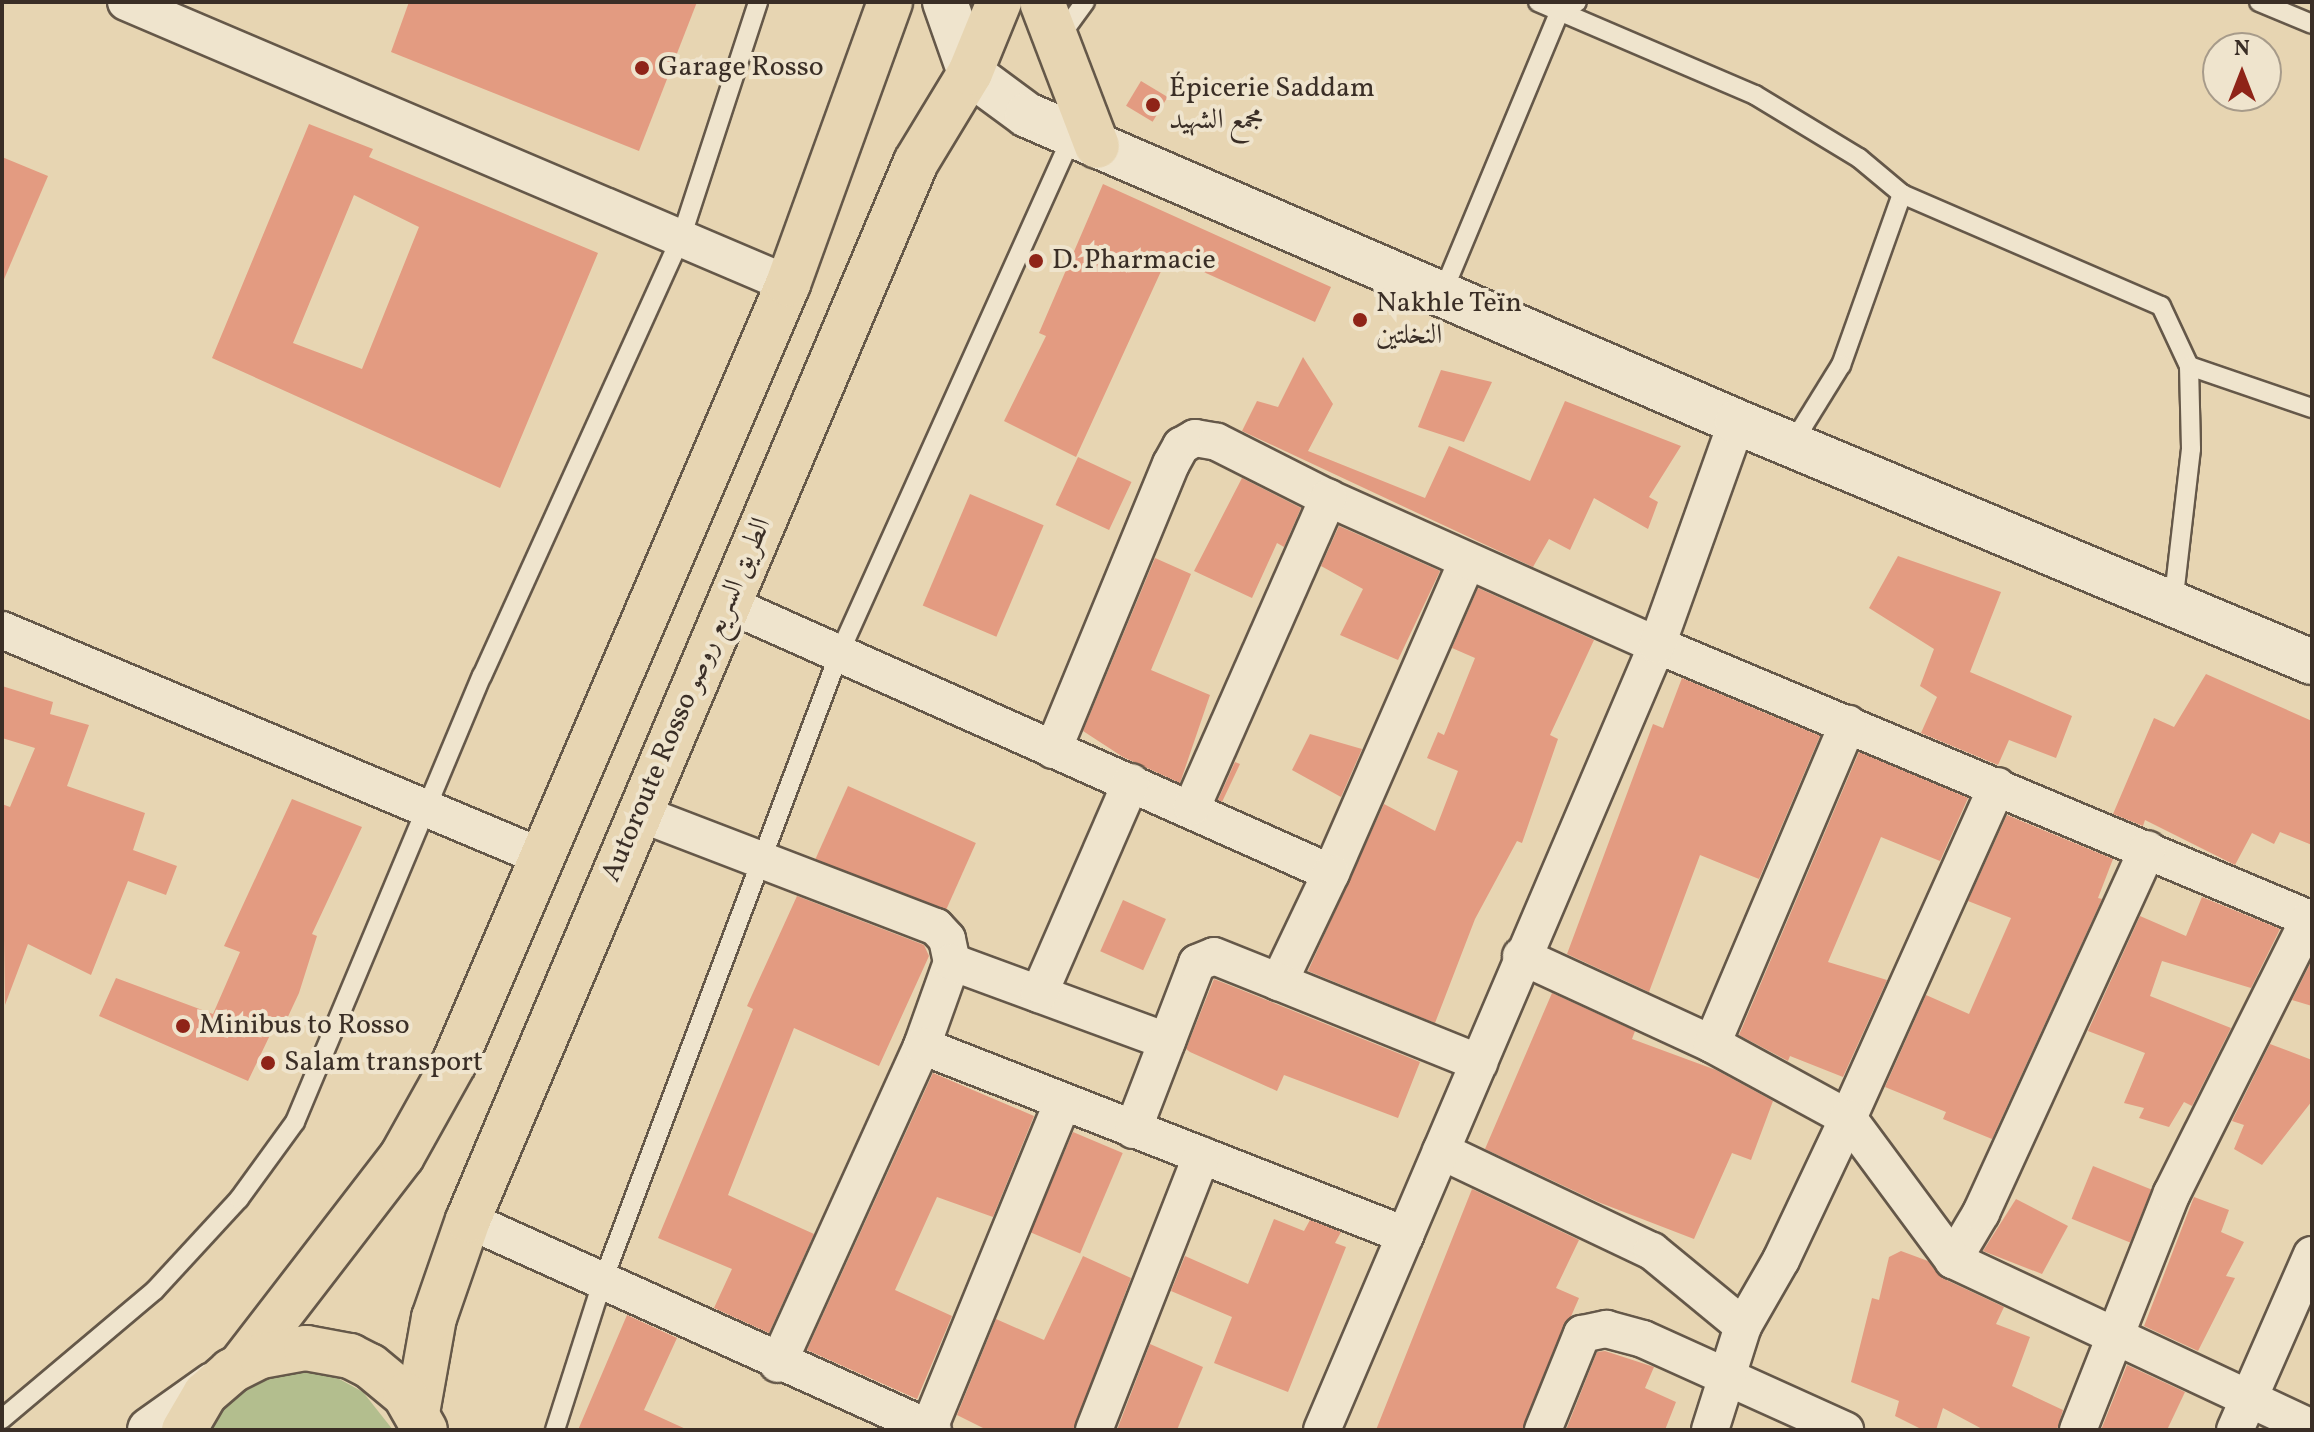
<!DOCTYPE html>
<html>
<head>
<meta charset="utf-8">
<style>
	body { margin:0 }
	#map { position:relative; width:2314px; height:1432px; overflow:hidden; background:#e7d5b2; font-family:Vollkorn,Amiri,serif }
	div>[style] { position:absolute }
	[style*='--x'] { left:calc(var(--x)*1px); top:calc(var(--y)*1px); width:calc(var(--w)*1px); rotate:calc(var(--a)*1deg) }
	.green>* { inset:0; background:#b3be8e }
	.building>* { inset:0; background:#e39b81; transform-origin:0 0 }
	.roads { filter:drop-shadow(2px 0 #655849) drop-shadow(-2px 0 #655849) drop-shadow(0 2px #655849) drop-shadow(0 -2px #655849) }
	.service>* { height:18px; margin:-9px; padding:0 9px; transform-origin:9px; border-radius:9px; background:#efe4cd }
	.minor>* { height:36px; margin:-18px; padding:0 18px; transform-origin:18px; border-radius:18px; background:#efe4cd }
	.tertiary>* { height:44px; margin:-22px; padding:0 22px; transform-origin:22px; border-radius:22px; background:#efe4cd }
	.secondary>* { height:44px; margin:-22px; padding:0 22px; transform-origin:22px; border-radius:22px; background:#efe4cd }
	.trunk>* { height:44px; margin:-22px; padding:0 22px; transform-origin:22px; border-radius:22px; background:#e7d5b2 }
	.dots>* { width:22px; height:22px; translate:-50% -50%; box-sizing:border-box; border:4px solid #efe4cd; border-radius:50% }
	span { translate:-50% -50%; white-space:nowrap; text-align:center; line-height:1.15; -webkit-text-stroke:8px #efe4cd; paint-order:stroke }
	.poi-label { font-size:28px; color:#3a2e26 }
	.left { translate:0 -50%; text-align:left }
	.street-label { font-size:28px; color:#3a2e26 }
	.frame { position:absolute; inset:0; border:4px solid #3a2e26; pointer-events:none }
	.north { position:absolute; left:2202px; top:32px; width:80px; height:80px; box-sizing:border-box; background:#efe4cd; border:2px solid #a79b8a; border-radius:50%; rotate:0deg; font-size:22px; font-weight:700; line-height:32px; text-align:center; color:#3a2e26 }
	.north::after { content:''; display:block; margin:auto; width:28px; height:36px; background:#8f2418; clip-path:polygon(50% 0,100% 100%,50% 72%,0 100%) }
</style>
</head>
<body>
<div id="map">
	<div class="green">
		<i style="clip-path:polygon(297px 1369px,332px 1375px,363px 1392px,393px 1430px,200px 1430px,205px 1419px,263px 1375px)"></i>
	</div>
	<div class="building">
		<i style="clip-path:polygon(409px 2px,697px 2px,639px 151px,391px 52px)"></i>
		<i style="left:1141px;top:81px;width:31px;height:29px;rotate:31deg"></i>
		<i style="clip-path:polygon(evenodd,309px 124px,373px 149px,369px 157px,598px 253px,500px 488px,212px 358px,309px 124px,354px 195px,419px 227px,362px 369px,293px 343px,354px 195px)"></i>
		<i style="clip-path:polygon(2px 157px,48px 176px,2px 284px)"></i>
		<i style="clip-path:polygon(1103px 184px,1331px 287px,1315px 322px,1168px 256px,1076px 457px,1004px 421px,1046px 336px,1039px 333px)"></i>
		<i style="clip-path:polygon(1303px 357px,1333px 404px,1308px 451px,1425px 498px,1449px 446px,1530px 481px,1565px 401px,1681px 446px,1649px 497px,1658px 502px,1648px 529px,1594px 498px,1570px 550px,1549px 539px,1533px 567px,1242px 431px,1257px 401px,1278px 407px)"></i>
		<i style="clip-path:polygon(1441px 370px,1492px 382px,1464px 442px,1418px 427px)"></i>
		<i style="left:1078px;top:457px;width:59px;height:53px;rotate:25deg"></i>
		<i style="clip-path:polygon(1242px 478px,1301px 508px,1284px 547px,1277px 543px,1252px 598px,1194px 571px)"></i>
		<i style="left:970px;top:494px;width:80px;height:121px;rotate:23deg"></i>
		<i style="clip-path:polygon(1339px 526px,1440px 571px,1398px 660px,1340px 635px,1363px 589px,1321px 566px)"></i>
		<i style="clip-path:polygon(1898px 556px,2001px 592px,1970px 672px,2072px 716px,2056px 758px,2009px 740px,1998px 765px,1921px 733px,1937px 697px,1920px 686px,1934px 649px,1869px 608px)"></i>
		<i style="clip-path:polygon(1155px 558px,1191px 574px,1151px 670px,1210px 695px,1180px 783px,1123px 757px,1083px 731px)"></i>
		<i style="clip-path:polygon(1478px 588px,1594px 640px,1550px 735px,1558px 739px,1522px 843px,1517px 841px,1475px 919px,1435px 1023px,1308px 971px,1384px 804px,1435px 831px,1458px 771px,1427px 758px,1438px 732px,1444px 735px,1475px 658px,1452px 648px)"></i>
		<i style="clip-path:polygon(2206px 674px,2312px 721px,2312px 845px,2280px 832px,2274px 844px,2252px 833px,2235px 865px,2145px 820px,2143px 826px,2113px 814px,2154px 718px,2174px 727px)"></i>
		<i style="clip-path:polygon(1682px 678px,1820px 736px,1759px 879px,1700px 855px,1649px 992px,1567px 954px,1653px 724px,1663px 728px)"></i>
		<i style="clip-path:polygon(2px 686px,53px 702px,50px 714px,89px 725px,67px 786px,145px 813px,133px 850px,177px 866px,166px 895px,128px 881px,91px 975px,28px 944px,5px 1005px,2px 804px,10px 807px,35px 748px,2px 738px)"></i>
		<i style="clip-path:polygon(1310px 734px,1362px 749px,1341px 797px,1292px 770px)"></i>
		<i style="clip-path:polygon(1859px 752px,1968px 798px,1940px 861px,1881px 837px,1828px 962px,1887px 980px,1843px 1077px,1790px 1056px,1788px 1061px,1739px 1035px)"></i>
		<i style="clip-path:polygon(1235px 762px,1240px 764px,1222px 802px,1218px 800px)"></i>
		<i style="left:848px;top:786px;width:140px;height:80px;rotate:24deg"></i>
		<i style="clip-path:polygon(292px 799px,362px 827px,312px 934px,317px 936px,299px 993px,279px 1036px,271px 1033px,248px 1081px,99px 1016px,116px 978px,213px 1014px,240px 952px,224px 946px)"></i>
		<i style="clip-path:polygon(2007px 815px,2113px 859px,2098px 898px,2102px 899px,1992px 1139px,1943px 1119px,1946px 1112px,1885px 1087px,1926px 995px,1969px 1014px,2011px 918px,1968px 901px)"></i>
		<i style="clip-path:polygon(797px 896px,924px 945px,929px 956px,879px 1066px,794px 1028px,728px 1195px,814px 1234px,769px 1333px,714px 1308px,732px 1269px,658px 1238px,753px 1009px,747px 1006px)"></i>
		<i style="clip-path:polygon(2202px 897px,2280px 929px,2251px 988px,2162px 961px,2150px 996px,2231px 1028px,2192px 1106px,2184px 1102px,2169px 1127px,2139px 1118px,2144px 1108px,2124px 1103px,2145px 1053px,2088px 1031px,2140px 916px,2186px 936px)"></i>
		<i style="left:1123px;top:900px;width:47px;height:56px;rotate:24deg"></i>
		<i style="clip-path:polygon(2312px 960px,2312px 1006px,2292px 1000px)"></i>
		<i style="clip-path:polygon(1214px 979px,1420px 1062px,1398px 1118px,1284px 1075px,1277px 1091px,1190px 1052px,1186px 1049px)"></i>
		<i style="clip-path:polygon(1552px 993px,1635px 1031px,1632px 1039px,1716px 1070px,1773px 1101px,1751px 1160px,1732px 1153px,1694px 1239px,1598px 1202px,1485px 1149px)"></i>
		<i style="clip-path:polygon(2270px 1044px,2312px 1060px,2312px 1101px,2262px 1165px,2234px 1149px,2244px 1125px,2232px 1121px)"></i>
		<i style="clip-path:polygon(933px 1073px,1034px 1116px,993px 1217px,937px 1197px,895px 1290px,952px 1316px,917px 1399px,807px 1350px)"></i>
		<i style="left:1073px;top:1132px;width:54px;height:109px;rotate:23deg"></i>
		<i style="left:2093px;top:1166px;width:63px;height:57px;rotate:22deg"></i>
		<i style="clip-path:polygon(1472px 1189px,1579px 1240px,1556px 1288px,1579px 1298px,1522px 1430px,1376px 1430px)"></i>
		<i style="clip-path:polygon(2194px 1197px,2229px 1210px,2221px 1232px,2244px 1242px,2226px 1276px,2235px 1278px,2198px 1351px,2144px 1326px)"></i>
		<i style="clip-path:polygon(2016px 1199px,2068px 1226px,2042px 1274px,1983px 1251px)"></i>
		<i style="clip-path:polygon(1274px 1219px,1304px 1231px,1310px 1220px,1341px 1232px,1335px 1243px,1346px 1247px,1288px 1392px,1214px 1363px,1232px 1317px,1171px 1291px,1185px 1256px,1248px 1284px)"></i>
		<i style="clip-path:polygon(1901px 1251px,1928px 1261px,1942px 1278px,2004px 1307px,1996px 1324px,2030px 1337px,2012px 1386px,2063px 1410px,2057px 1430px,1984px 1430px,1943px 1408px,1936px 1430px,1923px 1430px,1895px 1416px,1899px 1401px,1851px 1382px,1872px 1298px,1879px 1300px,1889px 1257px)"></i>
		<i style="clip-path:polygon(1083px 1256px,1131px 1278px,1073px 1430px,987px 1430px,957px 1415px,996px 1319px,1044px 1340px)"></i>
		<i style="clip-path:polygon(627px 1315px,677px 1338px,644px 1410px,688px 1430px,578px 1430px)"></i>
		<i style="clip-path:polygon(1150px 1344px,1203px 1367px,1177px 1430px,1117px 1430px)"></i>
		<i style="clip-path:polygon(1605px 1351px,1654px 1367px,1645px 1388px,1676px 1402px,1665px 1430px,1566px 1430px,1597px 1352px)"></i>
		<i style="clip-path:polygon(2127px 1365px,2185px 1392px,2167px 1430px,2101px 1430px)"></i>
	</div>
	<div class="roads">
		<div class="service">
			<i style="--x:1538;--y:2;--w:236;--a:23.2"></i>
			<i style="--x:1755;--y:95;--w:122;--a:31.2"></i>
			<i style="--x:1859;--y:158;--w:56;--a:39.9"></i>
			<i style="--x:1902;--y:194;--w:182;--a:109.6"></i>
			<i style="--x:1841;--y:365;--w:93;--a:121.8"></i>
			<i style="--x:2259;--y:2;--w:57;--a:22.5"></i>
			<i style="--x:1058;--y:39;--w:46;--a:-53.9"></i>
			<i style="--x:1902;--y:194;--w:282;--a:23.4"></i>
			<i style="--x:2161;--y:306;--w:66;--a:65"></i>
			<i style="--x:2189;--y:366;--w:83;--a:88.6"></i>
			<i style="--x:2191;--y:449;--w:156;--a:96.6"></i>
			<i style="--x:1442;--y:294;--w:307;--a:-67.4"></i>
			<i style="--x:1560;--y:11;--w:19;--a:-28"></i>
			<i style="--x:2189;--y:366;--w:130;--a:18.9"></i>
			<i style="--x:2;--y:1419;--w:200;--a:-40.1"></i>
			<i style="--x:155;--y:1290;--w:124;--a:-47.3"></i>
			<i style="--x:239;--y:1199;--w:95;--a:-54"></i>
			<i style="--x:295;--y:1122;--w:484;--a:-67.3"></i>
			<i style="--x:482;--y:676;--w:481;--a:-65.6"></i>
			<i style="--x:681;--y:238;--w:248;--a:-71.9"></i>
			<i style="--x:555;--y:1430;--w:154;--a:-72.3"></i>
			<i style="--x:602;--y:1283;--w:672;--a:-69.35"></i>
			<i style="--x:839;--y:654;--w:570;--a:-65.77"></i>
		</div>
		<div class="minor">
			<i style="--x:126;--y:2;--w:720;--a:23.07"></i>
			<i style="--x:728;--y:604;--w:660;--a:24.04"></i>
			<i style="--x:1331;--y:873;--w:340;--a:-66.4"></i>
			<i style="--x:2;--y:630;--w:588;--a:22.81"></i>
			<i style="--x:1053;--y:750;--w:309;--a:-67.6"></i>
			<i style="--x:1171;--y:464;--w:21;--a:-61"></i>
			<i style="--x:1181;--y:446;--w:16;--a:-30"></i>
			<i style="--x:1195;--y:438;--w:22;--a:10"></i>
			<i style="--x:1217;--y:442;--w:124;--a:26.8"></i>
			<i style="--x:1328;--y:498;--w:360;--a:24.1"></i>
			<i style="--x:1657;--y:645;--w:710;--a:22.77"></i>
			<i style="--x:1192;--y:807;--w:338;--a:-66.2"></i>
			<i style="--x:639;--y:813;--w:318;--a:21"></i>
			<i style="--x:936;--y:927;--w:16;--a:47"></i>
			<i style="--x:947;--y:939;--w:24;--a:78"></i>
			<i style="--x:952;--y:962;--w:89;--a:109.7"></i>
			<i style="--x:922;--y:1046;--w:349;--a:114.4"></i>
			<i style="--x:1331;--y:873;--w:121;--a:115.5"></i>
			<i style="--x:1279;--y:982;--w:216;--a:22"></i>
			<i style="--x:1521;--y:956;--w:210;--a:24.7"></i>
			<i style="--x:1712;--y:1044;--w:155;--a:28.6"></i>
			<i style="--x:1848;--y:1118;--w:364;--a:-65.8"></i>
			<i style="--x:952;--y:962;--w:229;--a:20.2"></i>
			<i style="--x:1039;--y:994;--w:231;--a:-66.5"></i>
			<i style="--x:1712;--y:1044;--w:348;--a:-67"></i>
			<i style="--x:922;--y:1046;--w:519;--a:21.37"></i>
			<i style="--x:1133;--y:1130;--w:179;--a:-69"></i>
			<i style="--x:1197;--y:963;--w:18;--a:-22"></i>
			<i style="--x:1214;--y:956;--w:70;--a:21.8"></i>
			<i style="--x:1441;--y:1151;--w:233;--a:25.4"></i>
			<i style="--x:1652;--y:1251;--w:118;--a:39.5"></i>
			<i style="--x:468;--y:1220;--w:510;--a:24.3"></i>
			<i style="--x:1953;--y:1260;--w:55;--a:-59.2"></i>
			<i style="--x:1981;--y:1213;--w:400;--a:-65.4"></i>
			<i style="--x:929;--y:1428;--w:350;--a:-67.7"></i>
			<i style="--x:1094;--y:1430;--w:295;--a:-68.6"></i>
			<i style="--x:1322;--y:1430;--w:853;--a:-66.89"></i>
			<i style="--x:1657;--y:645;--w:237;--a:-70.3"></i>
			<i style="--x:1543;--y:1430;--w:104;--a:-67.9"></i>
			<i style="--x:1582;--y:1334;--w:25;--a:-12"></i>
			<i style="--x:1606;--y:1329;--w:38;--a:15"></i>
			<i style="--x:1643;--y:1339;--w:222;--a:24.3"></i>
			<i style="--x:1710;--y:1430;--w:109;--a:-72.4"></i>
			<i style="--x:1743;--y:1326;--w:76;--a:-60.1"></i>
			<i style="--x:1781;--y:1260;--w:157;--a:-64.7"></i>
			<i style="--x:1848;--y:1118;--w:177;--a:53.5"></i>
			<i style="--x:1953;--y:1260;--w:396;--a:25.1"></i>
			<i style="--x:2078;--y:1430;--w:255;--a:-68.4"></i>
			<i style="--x:2172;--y:1193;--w:306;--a:-63.4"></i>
			<i style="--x:2235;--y:1430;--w:191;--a:-66.3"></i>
		</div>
		<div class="tertiary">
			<i style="--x:970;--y:73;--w:71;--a:36.4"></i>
			<i style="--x:1027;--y:115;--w:774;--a:23.38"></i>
			<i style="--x:1737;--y:422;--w:623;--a:22.66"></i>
		</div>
		<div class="secondary">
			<i style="--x:945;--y:2;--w:75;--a:70.6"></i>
			<i style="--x:150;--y:1430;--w:77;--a:-35.5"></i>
		</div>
		<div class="trunk">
			<i style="--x:1042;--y:2;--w:154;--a:69.1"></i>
			<i style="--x:241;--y:1365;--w:264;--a:-52.4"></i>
			<i style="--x:402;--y:1156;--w:107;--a:-60.8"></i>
			<i style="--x:454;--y:1063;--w:848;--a:-66.79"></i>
			<i style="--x:788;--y:284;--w:300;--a:-70.1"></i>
			<i style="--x:417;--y:1413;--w:97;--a:-79.9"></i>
			<i style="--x:434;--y:1318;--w:104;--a:-70.9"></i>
			<i style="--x:468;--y:1220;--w:1149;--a:-67.05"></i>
			<i style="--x:916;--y:162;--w:104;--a:-58.8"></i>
			<i style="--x:970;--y:73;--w:77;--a:-67.8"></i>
			<i style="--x:184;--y:1430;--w:42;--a:-59.7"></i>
			<i style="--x:205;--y:1394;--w:35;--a:-41"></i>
			<i style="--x:231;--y:1371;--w:34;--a:-27"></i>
			<i style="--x:261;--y:1356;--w:46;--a:-10.1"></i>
			<i style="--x:306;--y:1348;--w:45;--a:10.3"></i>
			<i style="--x:350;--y:1356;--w:22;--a:27"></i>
			<i style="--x:370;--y:1366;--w:45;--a:39.6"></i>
			<i style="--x:405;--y:1395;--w:40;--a:60.3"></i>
		</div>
	</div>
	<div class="dots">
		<i style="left:642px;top:68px;background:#8f2418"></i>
		<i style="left:1153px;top:105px;background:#8f2418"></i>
		<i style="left:1036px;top:261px;background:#8f2418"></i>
		<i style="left:1360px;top:320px;background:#8f2418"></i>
		<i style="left:183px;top:1026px;background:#8f2418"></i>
		<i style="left:268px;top:1063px;background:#8f2418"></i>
	</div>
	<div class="poi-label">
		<span class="left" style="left:658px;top:68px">Garage Rosso</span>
		<span class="left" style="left:1169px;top:105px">Épicerie Saddam<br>مجمع الشهيد</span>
		<span class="left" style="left:1052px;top:261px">D. Pharmacie</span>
		<span class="left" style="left:1376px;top:320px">Nakhle Teïn<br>النخلتين</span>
		<span class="left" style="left:199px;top:1026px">Minibus to Rosso</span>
		<span class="left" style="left:284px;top:1063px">Salam transport</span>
	</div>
	<div class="street-label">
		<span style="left:687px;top:700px;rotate:-67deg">Autoroute Rosso الطريق السريع روصو</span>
	</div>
	<div class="frame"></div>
	<div class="north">N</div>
</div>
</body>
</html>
